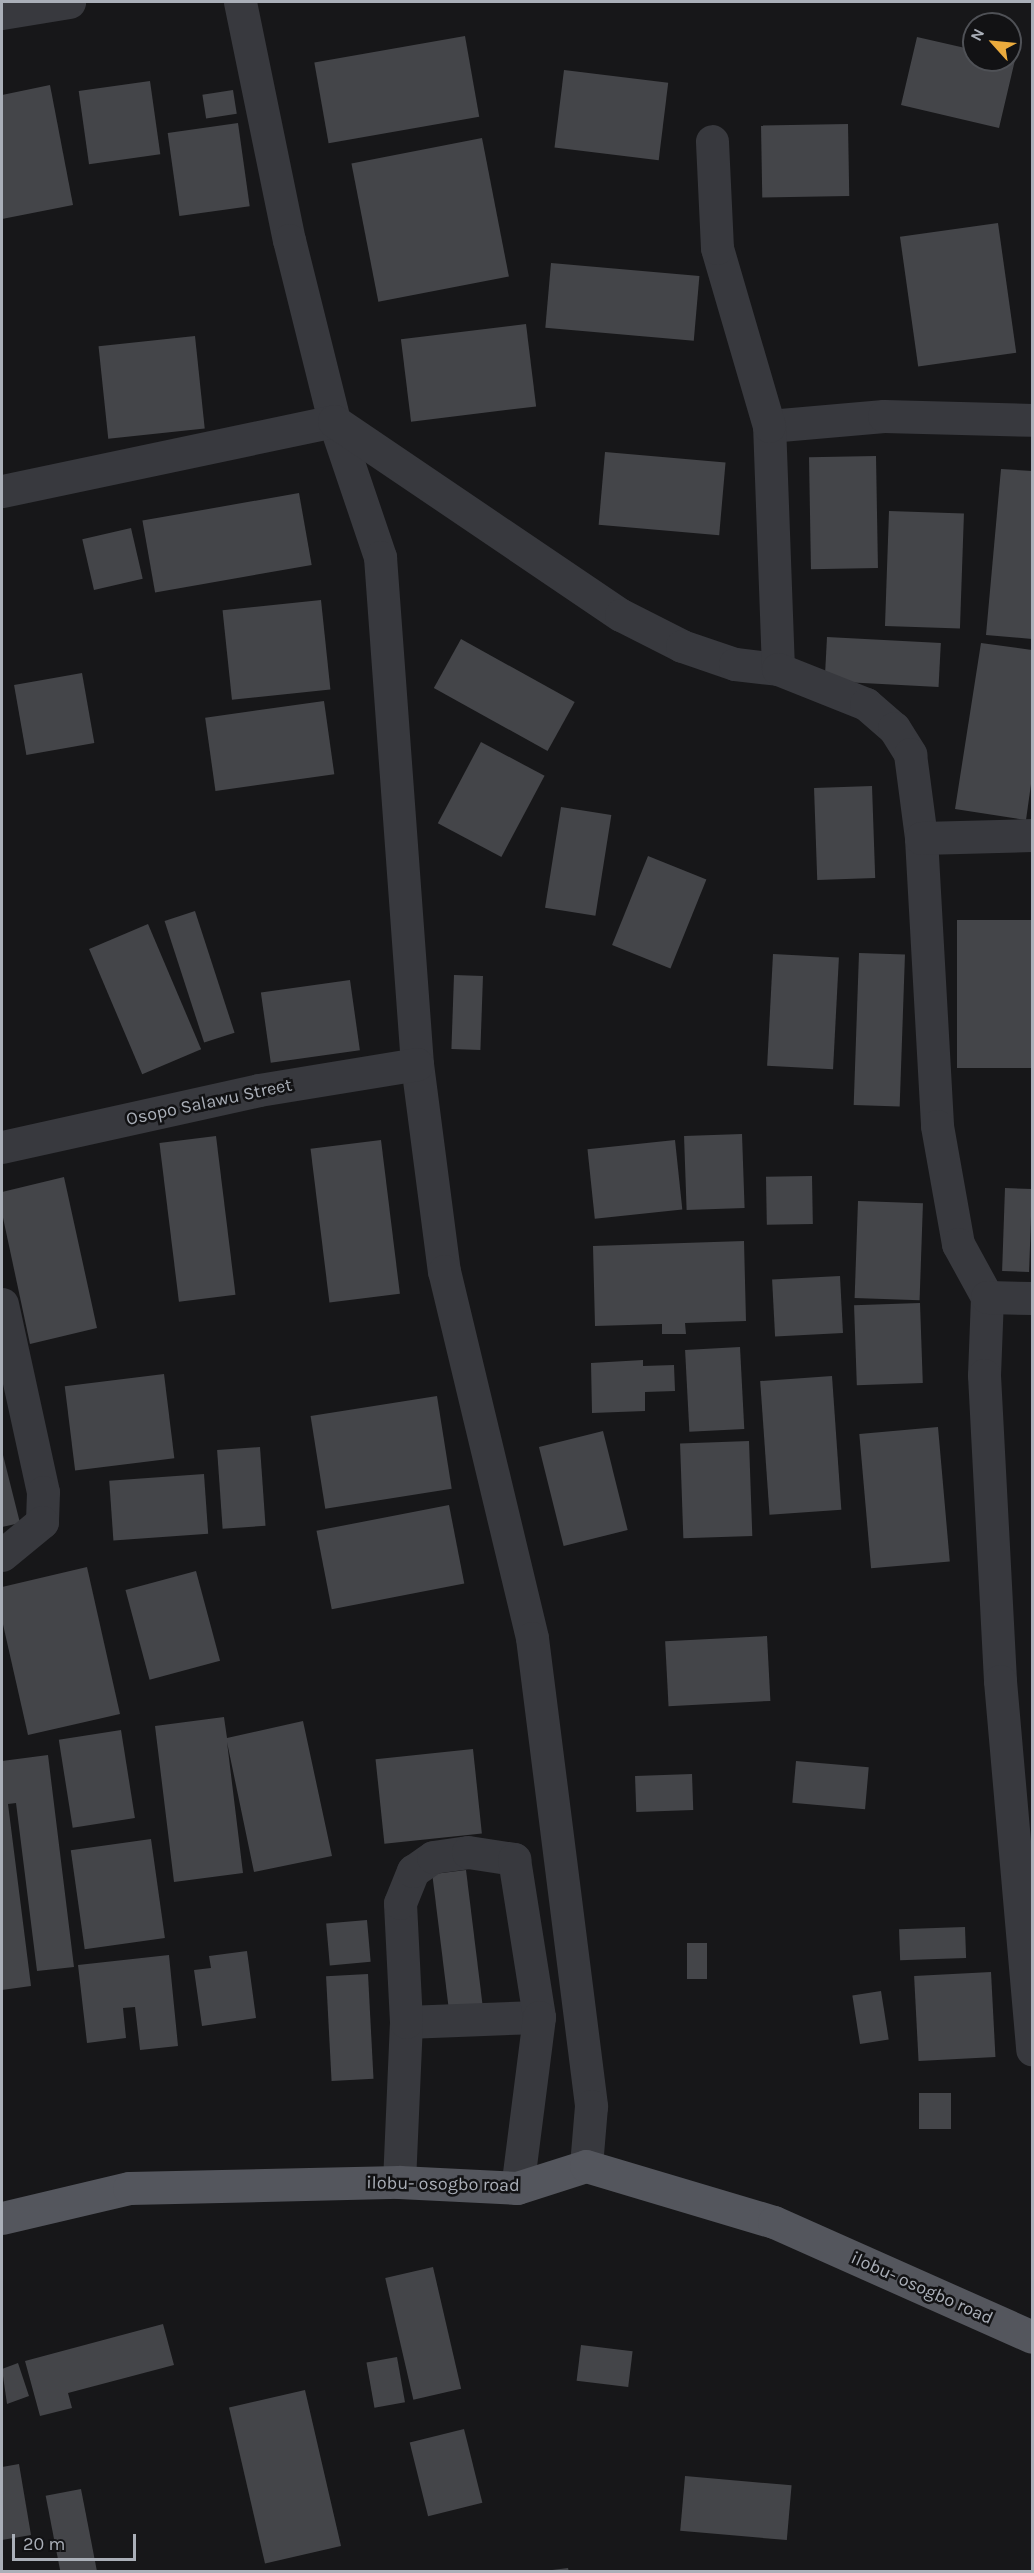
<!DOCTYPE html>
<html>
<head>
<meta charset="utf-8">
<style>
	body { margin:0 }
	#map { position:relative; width:1034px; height:2573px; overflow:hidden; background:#171719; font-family:Karla,sans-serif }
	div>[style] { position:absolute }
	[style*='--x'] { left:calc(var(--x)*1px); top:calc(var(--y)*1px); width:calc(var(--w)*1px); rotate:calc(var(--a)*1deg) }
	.building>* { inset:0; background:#444549; transform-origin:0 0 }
	.minor>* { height:33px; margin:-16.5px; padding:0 16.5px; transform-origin:16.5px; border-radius:16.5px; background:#38393e }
	.major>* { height:33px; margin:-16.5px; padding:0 16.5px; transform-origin:16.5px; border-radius:16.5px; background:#54565d }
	span { translate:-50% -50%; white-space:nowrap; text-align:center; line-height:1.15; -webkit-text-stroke:5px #121214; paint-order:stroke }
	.street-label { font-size:18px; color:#aaafb8 }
	.frame { position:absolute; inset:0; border:3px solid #aaafb8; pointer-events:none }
	.north { position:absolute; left:962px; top:12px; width:60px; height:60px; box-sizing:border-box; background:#121214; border:2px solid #4f5156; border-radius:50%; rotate:297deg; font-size:16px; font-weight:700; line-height:24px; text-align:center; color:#aaafb8 }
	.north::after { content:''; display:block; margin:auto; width:21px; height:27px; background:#ebab3d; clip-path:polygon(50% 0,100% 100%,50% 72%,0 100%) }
	.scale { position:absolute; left:12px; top:2534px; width:124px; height:27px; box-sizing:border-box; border:3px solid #aaafb8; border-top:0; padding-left:8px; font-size:18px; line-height:21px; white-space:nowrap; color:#aaafb8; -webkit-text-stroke:4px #121214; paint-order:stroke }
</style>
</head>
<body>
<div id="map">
	<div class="building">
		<i style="left:465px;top:36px;width:82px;height:153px;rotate:80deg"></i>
		<i style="clip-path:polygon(917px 37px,974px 50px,974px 60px,1015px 60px,999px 128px,901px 105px)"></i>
		<i style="left:564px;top:70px;width:105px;height:78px;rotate:7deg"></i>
		<i style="left:150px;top:81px;width:74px;height:72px;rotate:82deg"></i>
		<i style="clip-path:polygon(50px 85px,73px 205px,2px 219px,2px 95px)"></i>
		<i style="left:233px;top:90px;width:24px;height:31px;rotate:81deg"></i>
		<i style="left:238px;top:123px;width:84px;height:71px;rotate:82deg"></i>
		<i style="left:848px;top:124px;width:72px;height:87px;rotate:89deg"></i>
		<i style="left:482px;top:138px;width:141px;height:133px;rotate:79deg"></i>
		<i style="left:998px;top:223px;width:131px;height:99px;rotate:82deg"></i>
		<i style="left:551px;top:263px;width:149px;height:65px;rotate:5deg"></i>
		<i style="left:526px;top:324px;width:83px;height:126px;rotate:83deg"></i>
		<i style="left:195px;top:336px;width:93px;height:97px;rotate:84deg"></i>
		<i style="left:605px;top:452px;width:121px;height:73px;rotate:5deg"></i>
		<i style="left:876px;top:456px;width:112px;height:67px;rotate:89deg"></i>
		<i style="clip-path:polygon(1001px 469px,1032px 471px,1032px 639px,986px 635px)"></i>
		<i style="left:299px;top:493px;width:73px;height:159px;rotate:80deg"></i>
		<i style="left:889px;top:511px;width:75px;height:115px;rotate:2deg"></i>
		<i style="left:131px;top:528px;width:52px;height:50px;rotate:77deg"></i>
		<i style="left:321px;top:600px;width:90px;height:99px;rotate:84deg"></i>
		<i style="left:827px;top:637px;width:114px;height:44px;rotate:3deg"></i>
		<i style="left:461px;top:639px;width:130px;height:56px;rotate:29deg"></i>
		<i style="clip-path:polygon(981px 643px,1032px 650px,1032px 777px,1026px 820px,955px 809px)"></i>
		<i style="left:82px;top:673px;width:71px;height:69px;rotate:80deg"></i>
		<i style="left:324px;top:701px;width:74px;height:120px;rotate:82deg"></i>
		<i style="left:481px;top:742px;width:72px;height:92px;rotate:28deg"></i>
		<i style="left:872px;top:786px;width:92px;height:58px;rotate:88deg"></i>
		<i style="left:561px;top:807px;width:51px;height:102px;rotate:9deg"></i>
		<i style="left:648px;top:856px;width:63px;height:96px;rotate:22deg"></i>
		<i style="left:195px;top:911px;width:128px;height:32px;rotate:72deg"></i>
		<i style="left:1032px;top:920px;width:148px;height:75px;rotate:90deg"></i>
		<i style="left:148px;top:924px;width:136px;height:64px;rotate:67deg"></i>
		<i style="left:859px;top:953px;width:46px;height:152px;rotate:2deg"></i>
		<i style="left:773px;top:954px;width:66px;height:112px;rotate:3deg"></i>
		<i style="left:454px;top:975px;width:29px;height:74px;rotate:2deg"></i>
		<i style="left:350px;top:980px;width:71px;height:90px;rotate:82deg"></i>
		<i style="left:742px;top:1134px;width:74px;height:58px;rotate:88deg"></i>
		<i style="left:216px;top:1136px;width:160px;height:57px;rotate:83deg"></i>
		<i style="left:381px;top:1140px;width:155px;height:71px;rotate:83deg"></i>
		<i style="left:675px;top:1140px;width:70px;height:88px;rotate:84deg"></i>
		<i style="left:812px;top:1176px;width:48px;height:46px;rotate:89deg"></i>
		<i style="clip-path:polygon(64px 1177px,97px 1328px,30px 1344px,2px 1213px,2px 1192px)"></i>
		<i style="left:1005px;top:1188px;width:27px;height:83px;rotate:2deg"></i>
		<i style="left:858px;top:1201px;width:65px;height:97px;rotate:2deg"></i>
		<i style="clip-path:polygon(744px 1241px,746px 1321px,685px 1323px,686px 1334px,662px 1334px,662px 1324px,595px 1326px,593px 1246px)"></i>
		<i style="left:840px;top:1276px;width:57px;height:68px;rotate:87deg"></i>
		<i style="left:920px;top:1303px;width:80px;height:66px;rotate:88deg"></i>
		<i style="left:740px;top:1347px;width:82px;height:55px;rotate:87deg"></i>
		<i style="clip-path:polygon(643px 1360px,643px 1366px,674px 1365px,675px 1391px,645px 1392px,645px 1411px,592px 1413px,591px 1363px)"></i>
		<i style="left:164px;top:1374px;width:85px;height:100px;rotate:83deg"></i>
		<i style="left:832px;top:1376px;width:134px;height:72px;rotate:86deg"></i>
		<i style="left:437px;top:1396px;width:94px;height:128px;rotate:81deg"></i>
		<i style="left:938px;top:1427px;width:135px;height:79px;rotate:85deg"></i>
		<i style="left:603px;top:1431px;width:102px;height:66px;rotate:76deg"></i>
		<i style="left:749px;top:1441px;width:95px;height:69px;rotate:88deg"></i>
		<i style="left:260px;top:1447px;width:79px;height:43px;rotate:86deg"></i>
		<i style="clip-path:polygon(2px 1451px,20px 1523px,2px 1527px)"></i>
		<i style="left:204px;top:1474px;width:60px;height:95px;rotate:86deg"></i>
		<i style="left:449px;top:1505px;width:80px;height:135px;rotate:79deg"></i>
		<i style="clip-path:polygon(87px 1567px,120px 1714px,28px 1735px,2px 1620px,2px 1587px)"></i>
		<i style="left:196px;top:1571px;width:93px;height:73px;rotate:75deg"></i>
		<i style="left:767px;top:1636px;width:65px;height:102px;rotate:87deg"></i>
		<i style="clip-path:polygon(224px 1717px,227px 1738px,303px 1721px,332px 1856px,254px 1872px,227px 1742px,243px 1873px,174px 1882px,155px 1726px)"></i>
		<i style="left:121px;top:1730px;width:89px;height:63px;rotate:81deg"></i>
		<i style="left:473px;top:1749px;width:85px;height:98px;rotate:84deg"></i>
		<i style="clip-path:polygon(48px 1755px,74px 1967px,37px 1971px,16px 1803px,8px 1804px,31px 1986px,2px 1990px,2px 1761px)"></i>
		<i style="left:796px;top:1761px;width:73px;height:42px;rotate:5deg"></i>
		<i style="left:692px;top:1774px;width:36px;height:57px;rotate:88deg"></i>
		<i style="left:151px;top:1839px;width:100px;height:81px;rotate:82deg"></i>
		<i style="left:466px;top:1870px;width:135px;height:34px;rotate:83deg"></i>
		<i style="left:367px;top:1920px;width:42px;height:41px;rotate:85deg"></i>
		<i style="left:965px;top:1927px;width:31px;height:66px;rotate:88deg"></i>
		<i style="left:687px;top:1943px;width:20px;height:36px"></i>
		<i style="clip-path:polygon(247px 1951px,256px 2018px,202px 2026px,194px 1970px,211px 1968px,209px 1956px)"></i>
		<i style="clip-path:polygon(169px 1955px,178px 2046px,140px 2050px,135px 2007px,123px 2008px,126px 2038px,87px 2043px,78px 1965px)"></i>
		<i style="left:991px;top:1972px;width:85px;height:77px;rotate:87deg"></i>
		<i style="left:368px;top:1974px;width:105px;height:42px;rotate:87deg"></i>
		<i style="left:881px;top:1991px;width:49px;height:29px;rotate:81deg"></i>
		<i style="left:919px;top:2093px;width:32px;height:36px"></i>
		<i style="left:433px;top:2267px;width:125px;height:49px;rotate:77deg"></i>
		<i style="clip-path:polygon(163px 2324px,174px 2365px,68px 2393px,72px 2408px,40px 2416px,25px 2361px)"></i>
		<i style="left:581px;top:2345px;width:52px;height:36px;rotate:7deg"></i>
		<i style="left:397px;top:2357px;width:46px;height:31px;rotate:80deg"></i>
		<i style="clip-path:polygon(18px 2363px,29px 2396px,7px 2404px,2px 2369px)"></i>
		<i style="left:305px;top:2390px;width:160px;height:78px;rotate:77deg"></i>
		<i style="left:464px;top:2429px;width:76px;height:56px;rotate:76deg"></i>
		<i style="clip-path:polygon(19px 2464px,31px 2535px,2px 2540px,2px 2467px)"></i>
		<i style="left:685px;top:2476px;width:107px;height:55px;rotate:5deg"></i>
		<i style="left:81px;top:2489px;width:85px;height:36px;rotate:79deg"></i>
		<i style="clip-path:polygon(568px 2568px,569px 2572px,552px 2572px,552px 2570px)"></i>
	</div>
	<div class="minor">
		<i style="--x:240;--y:2;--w:243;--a:78.4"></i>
		<i style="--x:289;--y:240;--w:187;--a:76"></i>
		<i style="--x:334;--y:421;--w:144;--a:71.3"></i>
		<i style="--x:380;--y:557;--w:508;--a:85.83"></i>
		<i style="--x:417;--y:1064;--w:209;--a:82.6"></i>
		<i style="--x:444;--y:1271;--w:377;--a:76.5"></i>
		<i style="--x:532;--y:1638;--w:472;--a:82.8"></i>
		<i style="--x:591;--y:2106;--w:60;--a:94.8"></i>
		<i style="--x:2;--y:13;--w:68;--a:-9.3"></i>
		<i style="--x:769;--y:426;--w:115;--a:-5"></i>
		<i style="--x:884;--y:416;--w:148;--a:1.5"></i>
		<i style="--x:2;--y:491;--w:339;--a:-11.9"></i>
		<i style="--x:334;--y:421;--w:346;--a:34.1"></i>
		<i style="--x:621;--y:615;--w:68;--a:26.9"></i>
		<i style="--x:682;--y:646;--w:56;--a:18.8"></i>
		<i style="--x:735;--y:664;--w:43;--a:6.6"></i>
		<i style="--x:778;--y:669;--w:243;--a:-92.1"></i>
		<i style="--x:769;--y:426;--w:185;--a:-106.3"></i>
		<i style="--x:717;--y:248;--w:107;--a:-92.7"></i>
		<i style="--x:778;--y:669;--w:95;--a:21.7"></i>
		<i style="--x:866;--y:704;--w:37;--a:41"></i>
		<i style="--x:894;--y:728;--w:31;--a:58"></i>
		<i style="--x:910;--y:754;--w:85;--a:82.5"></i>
		<i style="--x:921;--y:838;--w:288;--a:86.8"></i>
		<i style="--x:937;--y:1126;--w:120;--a:79.9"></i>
		<i style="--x:958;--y:1244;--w:60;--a:61.3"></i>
		<i style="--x:987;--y:1297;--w:78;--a:92.2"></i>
		<i style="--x:984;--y:1375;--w:306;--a:87"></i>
		<i style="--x:1000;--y:1681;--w:370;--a:85"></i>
		<i style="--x:921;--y:838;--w:111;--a:-1.5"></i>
		<i style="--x:2;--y:1147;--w:263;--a:-12.5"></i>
		<i style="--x:259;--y:1090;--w:160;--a:-9.3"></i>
		<i style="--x:987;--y:1297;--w:45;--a:1.3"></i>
		<i style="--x:2;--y:1304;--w:192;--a:77.7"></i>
		<i style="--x:43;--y:1492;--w:30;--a:92"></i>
		<i style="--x:42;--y:1522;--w:52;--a:140.5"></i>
		<i style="--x:406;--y:2022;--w:133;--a:-2.2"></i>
		<i style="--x:399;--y:2182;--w:160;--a:-87.5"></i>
		<i style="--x:406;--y:2022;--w:119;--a:-92.9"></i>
		<i style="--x:400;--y:1903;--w:35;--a:-68"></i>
		<i style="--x:413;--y:1871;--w:24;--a:-35"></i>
		<i style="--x:433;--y:1857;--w:35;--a:-8"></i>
		<i style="--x:468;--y:1852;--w:47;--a:8.7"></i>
		<i style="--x:514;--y:1859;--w:160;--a:81"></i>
		<i style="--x:539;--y:2017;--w:172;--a:97.3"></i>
	</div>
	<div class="major">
		<i style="--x:2;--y:2218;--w:130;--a:-13.3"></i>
		<i style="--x:129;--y:2188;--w:270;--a:-1.3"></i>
		<i style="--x:399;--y:2182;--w:118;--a:2.9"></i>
		<i style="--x:517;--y:2188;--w:72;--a:-17.7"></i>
		<i style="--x:586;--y:2166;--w:196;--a:16.6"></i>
		<i style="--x:774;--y:2222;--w:282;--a:24"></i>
	</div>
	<div class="street-label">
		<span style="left:209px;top:1102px;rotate:-12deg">Osopo Salawu Street</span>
		<span style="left:443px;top:2184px;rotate:1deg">ilobu- osogbo road</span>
		<span style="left:922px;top:2288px;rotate:24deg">ilobu- osogbo road</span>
	</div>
	<div class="frame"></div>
	<div class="north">N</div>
	<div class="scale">20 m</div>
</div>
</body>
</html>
